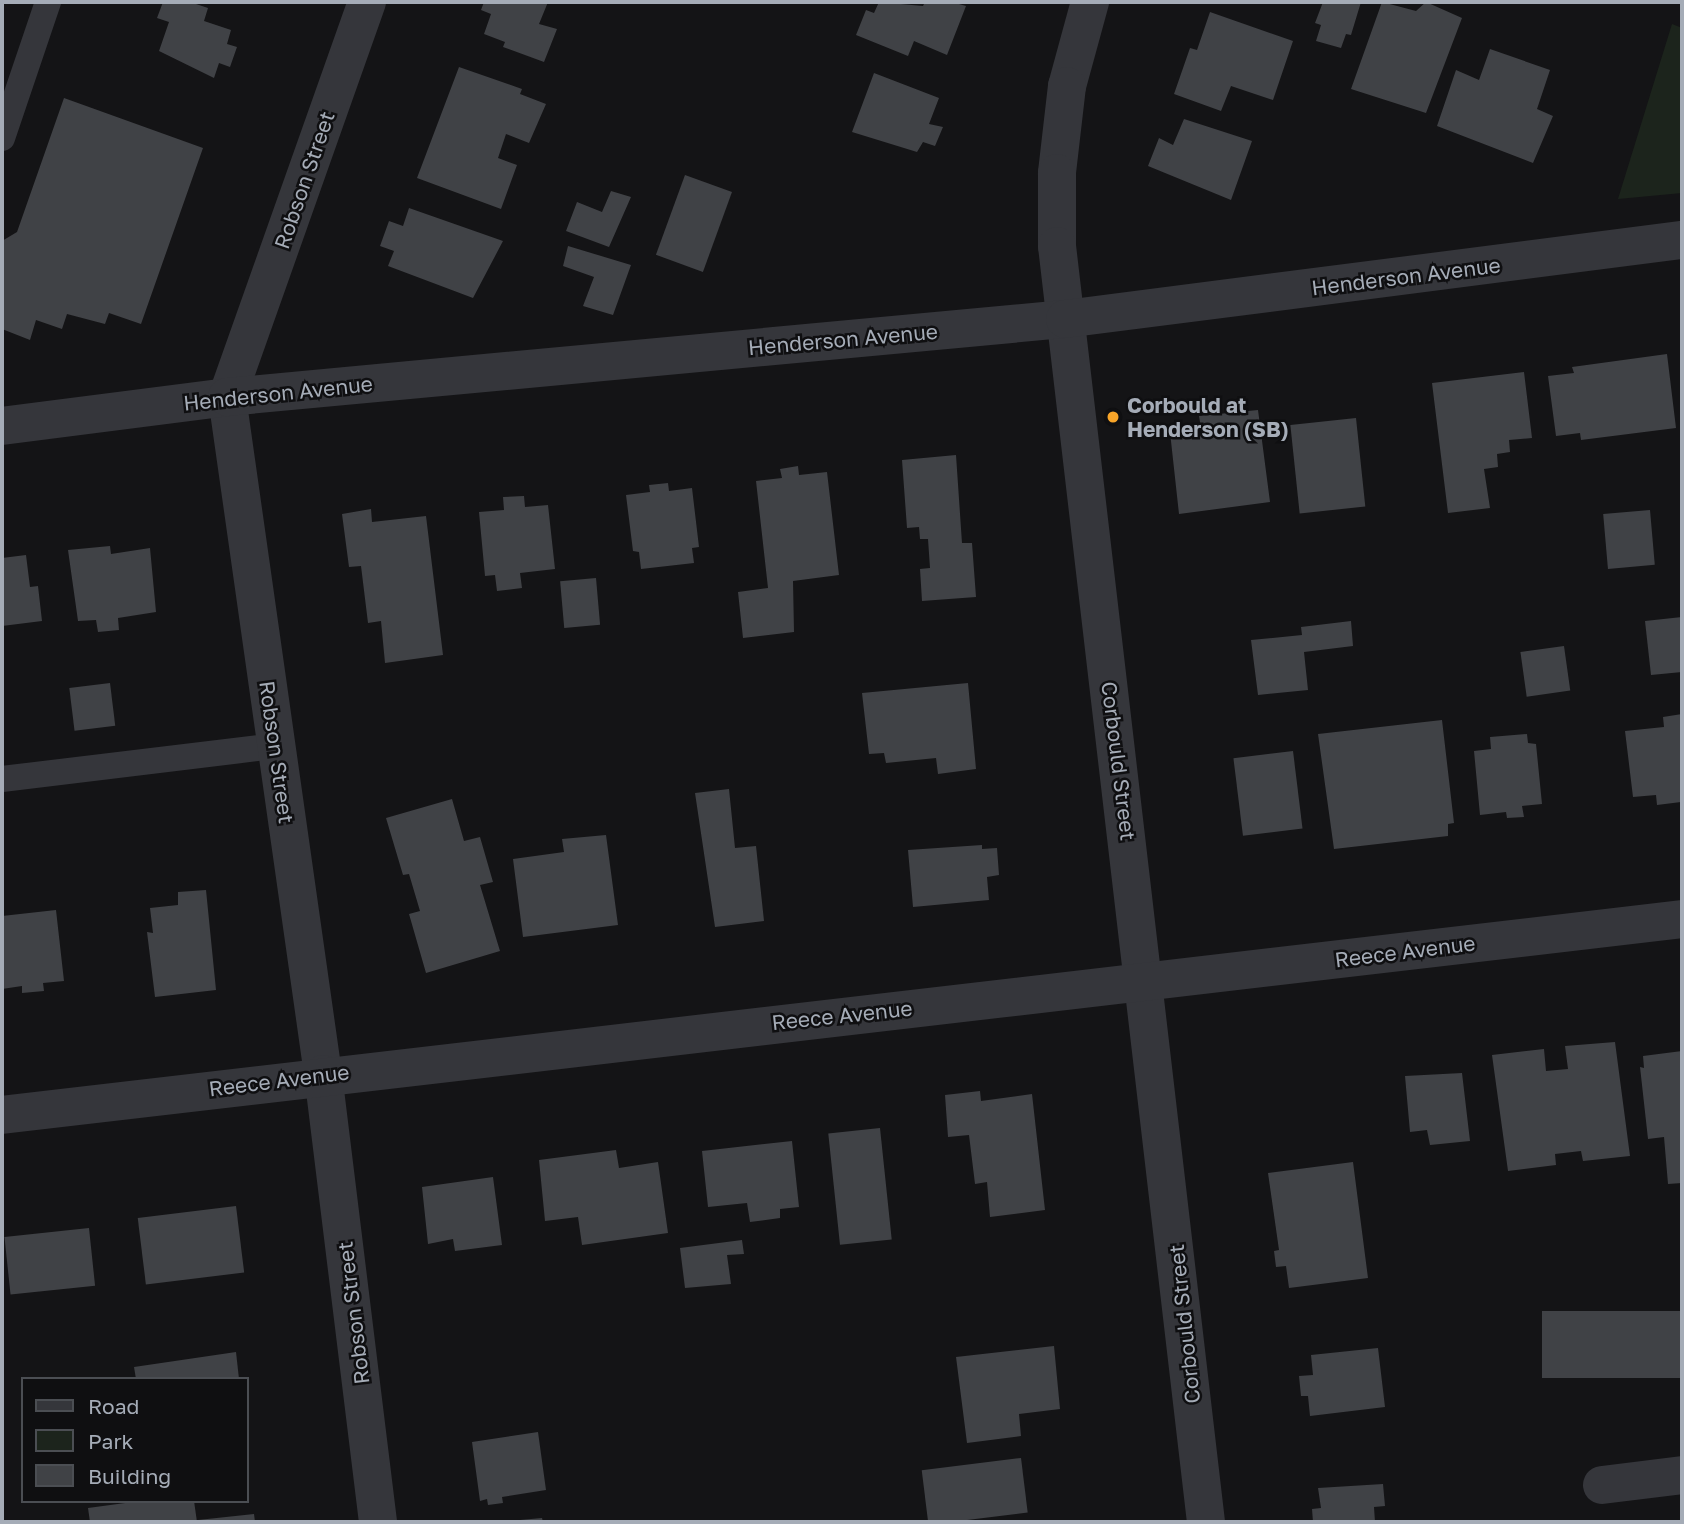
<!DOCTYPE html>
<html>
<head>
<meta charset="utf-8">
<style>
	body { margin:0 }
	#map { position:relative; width:1684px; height:1524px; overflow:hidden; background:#141416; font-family:"Golos Text",sans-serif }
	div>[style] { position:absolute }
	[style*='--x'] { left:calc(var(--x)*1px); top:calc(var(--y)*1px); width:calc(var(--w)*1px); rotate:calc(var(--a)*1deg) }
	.green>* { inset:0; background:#1c241c }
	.building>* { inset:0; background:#404246; transform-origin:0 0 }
	.lane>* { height:26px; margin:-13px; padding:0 13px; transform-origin:13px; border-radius:13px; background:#35363b }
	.street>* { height:38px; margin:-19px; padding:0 19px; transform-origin:19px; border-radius:19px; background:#35363b }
	.dots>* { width:19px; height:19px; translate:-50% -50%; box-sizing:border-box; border:4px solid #0f0f11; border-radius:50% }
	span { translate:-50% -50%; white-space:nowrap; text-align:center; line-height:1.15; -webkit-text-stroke:5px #0f0f11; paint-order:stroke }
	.street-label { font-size:21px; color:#a5acb7 }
	.poi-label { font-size:21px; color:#a5acb7; font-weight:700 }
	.left { translate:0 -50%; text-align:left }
	.frame { position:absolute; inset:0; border:4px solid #a5acb7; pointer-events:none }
	.legend { position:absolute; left:21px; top:1377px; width:228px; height:126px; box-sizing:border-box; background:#0f0f11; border:2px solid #4b4e53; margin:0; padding:9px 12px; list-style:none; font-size:21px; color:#a5acb7 }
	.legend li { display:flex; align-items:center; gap:14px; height:35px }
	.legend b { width:35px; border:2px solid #4b4e53 }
</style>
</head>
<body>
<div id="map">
	<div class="green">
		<i style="clip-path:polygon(1672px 24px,1682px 28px,1682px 193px,1618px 199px)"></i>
	</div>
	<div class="building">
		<i style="clip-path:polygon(163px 2px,190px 2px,208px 8px,204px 21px,231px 30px,227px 44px,237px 47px,230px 67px,219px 63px,214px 78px,159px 51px,169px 22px,157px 18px)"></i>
		<i style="clip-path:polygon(484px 2px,548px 2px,539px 24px,557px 29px,544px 62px,503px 47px,505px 42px,484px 34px,491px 14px,481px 10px)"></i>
		<i style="clip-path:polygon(879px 2px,923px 6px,925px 2px,952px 2px,966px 6px,947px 55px,914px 41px,908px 56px,856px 35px,866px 10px,874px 13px)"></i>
		<i style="clip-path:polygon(1323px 2px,1361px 2px,1351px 35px,1346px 34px,1341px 48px,1316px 41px,1321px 25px,1315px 23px)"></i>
		<i style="clip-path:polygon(1382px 2px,1416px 11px,1426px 2px,1462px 18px,1426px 113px,1351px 89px)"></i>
		<i style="clip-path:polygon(1210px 12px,1293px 41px,1273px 100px,1231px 86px,1221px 111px,1174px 94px,1190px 48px,1197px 50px)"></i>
		<i style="clip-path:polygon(1490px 49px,1550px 70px,1537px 109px,1553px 116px,1533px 163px,1437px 126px,1456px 70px,1479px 80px)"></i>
		<i style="clip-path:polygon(459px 67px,522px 89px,520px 94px,546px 104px,529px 143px,506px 134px,498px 158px,517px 165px,501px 209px,417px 178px)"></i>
		<i style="clip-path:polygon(874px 73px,939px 98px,929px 124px,943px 127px,935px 146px,923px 142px,917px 152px,852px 132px)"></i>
		<i style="clip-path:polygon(64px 98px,203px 148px,141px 324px,109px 313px,105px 324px,67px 314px,62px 329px,36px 320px,30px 340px,2px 329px,2px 241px,17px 232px)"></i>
		<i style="clip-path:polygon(1184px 119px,1252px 141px,1231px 200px,1148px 166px,1159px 138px,1173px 145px)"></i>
		<i style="left:685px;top:175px;width:50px;height:85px;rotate:20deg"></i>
		<i style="clip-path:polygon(611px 191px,631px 197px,609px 247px,566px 231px,577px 202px,602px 212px)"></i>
		<i style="clip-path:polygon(409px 208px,503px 241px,473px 298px,388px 266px,394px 251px,380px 246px,389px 221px,403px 226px)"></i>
		<i style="clip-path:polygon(568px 246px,631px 265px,613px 315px,583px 306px,594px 277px,563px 266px)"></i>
		<i style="clip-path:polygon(1667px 354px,1676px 428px,1581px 440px,1580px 433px,1556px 436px,1548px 376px,1574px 373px,1572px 367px)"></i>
		<i style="clip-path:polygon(1524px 372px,1532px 438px,1509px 440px,1510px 452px,1497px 454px,1498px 467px,1484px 469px,1490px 508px,1448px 513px,1432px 383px)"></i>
		<i style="clip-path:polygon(1258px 410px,1270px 502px,1179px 514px,1170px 432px,1201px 428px,1199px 416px)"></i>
		<i style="left:1356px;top:418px;width:89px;height:66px;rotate:84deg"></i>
		<i style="clip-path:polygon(956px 455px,962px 543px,972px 543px,976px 597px,922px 601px,920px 569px,930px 568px,928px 539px,920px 539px,919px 527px,907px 528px,902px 460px)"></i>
		<i style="clip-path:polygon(798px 466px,799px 475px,827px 472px,839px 575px,793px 581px,794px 632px,743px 638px,738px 592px,768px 588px,756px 481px,782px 478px,780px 469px)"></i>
		<i style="clip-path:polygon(668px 483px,669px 491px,692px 488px,699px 547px,692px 548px,694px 563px,641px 569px,639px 552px,633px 551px,626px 495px,650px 492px,649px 485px)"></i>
		<i style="clip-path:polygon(524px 496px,525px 507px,548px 505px,555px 569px,520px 573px,522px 588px,497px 591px,495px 575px,485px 576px,479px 512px,504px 510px,503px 497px)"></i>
		<i style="clip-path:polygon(371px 509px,372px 522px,426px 516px,443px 655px,385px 663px,381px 621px,368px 623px,361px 566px,349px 567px,342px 514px)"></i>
		<i style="left:1650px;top:510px;width:55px;height:47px;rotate:85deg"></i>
		<i style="clip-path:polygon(110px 546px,111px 554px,150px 548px,156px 612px,118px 618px,119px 630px,98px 632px,96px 620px,78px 621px,68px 550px)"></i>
		<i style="clip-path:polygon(26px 555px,30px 587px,38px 586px,42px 621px,2px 626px,2px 558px)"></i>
		<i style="left:596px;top:578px;width:47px;height:36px;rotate:85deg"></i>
		<i style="clip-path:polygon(1682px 617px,1682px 672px,1651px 675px,1645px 621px)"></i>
		<i style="clip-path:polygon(1351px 621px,1353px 646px,1304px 652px,1308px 690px,1258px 695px,1251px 640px,1302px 635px,1301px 627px)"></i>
		<i style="left:1564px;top:646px;width:45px;height:44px;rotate:82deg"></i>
		<i style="left:110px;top:683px;width:43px;height:41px;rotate:83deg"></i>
		<i style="clip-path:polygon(968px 683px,976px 769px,938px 774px,936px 758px,886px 763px,884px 753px,869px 754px,862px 693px)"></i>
		<i style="clip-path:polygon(1682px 714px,1681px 802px,1657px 805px,1656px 795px,1633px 797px,1625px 731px,1664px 727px,1663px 717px)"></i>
		<i style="clip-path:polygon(1442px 720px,1454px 823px,1448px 824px,1448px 836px,1334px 849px,1318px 734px)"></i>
		<i style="clip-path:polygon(1527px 734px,1528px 743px,1536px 744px,1542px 804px,1522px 806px,1524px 817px,1507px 818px,1506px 812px,1480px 815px,1474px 751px,1491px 749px,1490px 737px)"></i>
		<i style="left:1293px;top:751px;width:78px;height:60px;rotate:83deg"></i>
		<i style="clip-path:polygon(729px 789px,735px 848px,756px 846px,764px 921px,715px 927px,695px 793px)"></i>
		<i style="clip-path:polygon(452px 799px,464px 841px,480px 837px,493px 882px,480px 885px,500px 951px,426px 973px,409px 914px,420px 911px,409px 874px,403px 875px,386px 818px)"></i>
		<i style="clip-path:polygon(606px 835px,618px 925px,523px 937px,513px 859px,564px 852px,562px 839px)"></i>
		<i style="clip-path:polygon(982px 845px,982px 849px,997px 848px,999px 875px,987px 877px,989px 900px,913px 907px,908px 850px)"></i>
		<i style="clip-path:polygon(206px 890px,216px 990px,155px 997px,147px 932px,153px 933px,150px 908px,178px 905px,178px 892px)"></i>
		<i style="clip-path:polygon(56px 910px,64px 981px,43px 983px,44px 991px,22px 993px,22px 986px,2px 989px,2px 916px)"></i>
		<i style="clip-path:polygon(1615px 1042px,1630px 1156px,1583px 1161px,1581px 1151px,1555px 1154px,1556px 1165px,1508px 1171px,1492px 1055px,1544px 1049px,1546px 1071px,1568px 1069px,1565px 1046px)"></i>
		<i style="clip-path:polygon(1682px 1051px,1682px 1183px,1668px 1184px,1664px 1137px,1648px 1139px,1640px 1067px,1644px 1068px,1643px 1056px)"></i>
		<i style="clip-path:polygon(1462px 1073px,1470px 1141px,1430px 1145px,1427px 1130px,1410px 1132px,1405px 1076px)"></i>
		<i style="clip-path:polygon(980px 1091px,981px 1101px,1032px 1094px,1045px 1210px,990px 1217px,987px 1182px,975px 1184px,969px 1135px,948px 1137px,945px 1095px)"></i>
		<i style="left:880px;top:1128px;width:112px;height:52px;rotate:84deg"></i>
		<i style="clip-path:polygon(792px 1141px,799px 1207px,780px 1209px,780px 1218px,750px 1222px,747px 1203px,708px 1207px,702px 1151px)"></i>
		<i style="clip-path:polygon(616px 1150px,619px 1168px,658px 1162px,668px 1233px,582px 1245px,578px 1217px,545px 1221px,539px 1160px)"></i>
		<i style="clip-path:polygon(1353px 1162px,1368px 1278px,1289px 1288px,1286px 1266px,1276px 1267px,1274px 1251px,1279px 1250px,1268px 1173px)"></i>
		<i style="clip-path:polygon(493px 1177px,502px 1245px,455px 1251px,453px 1239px,428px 1244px,422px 1187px)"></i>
		<i style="left:236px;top:1206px;width:67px;height:99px;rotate:83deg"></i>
		<i style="left:89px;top:1228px;width:58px;height:85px;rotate:84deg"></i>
		<i style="clip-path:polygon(742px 1240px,744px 1254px,727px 1255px,731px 1284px,685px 1288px,680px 1248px)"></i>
		<i style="left:1682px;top:1311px;width:67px;height:140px;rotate:90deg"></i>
		<i style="clip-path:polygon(1054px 1346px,1060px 1409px,1019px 1414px,1021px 1436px,967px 1443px,956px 1357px)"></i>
		<i style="clip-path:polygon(1378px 1348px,1385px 1407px,1310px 1416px,1308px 1396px,1301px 1396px,1299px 1376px,1313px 1375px,1311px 1355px)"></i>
		<i style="clip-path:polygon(236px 1352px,239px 1379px,136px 1379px,134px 1367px)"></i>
		<i style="clip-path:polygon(538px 1432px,546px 1490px,502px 1497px,503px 1503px,488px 1505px,487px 1499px,480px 1501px,472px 1442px)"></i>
		<i style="left:1021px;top:1458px;width:55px;height:100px;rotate:83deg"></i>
		<i style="clip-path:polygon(1383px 1484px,1385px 1506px,1374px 1507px,1375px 1522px,1313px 1522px,1312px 1509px,1321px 1508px,1318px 1488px)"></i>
		<i style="clip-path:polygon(140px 1501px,194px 1501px,197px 1522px,90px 1522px,88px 1508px)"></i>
		<i style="clip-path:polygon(254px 1514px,255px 1522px,198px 1522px,198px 1520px)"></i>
		<i style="clip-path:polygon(542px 1518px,543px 1522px,520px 1522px,520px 1520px)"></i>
	</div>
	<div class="lane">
		<i style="--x:2;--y:138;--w:144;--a:-71.3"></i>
		<i style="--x:2;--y:779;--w:276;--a:-6.9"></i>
	</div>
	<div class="street">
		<i style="--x:367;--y:2;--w:419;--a:109.5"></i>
		<i style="--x:227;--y:397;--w:684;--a:81.93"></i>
		<i style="--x:323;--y:1074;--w:451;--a:83"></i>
		<i style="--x:1090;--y:2;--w:87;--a:105.3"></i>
		<i style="--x:1067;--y:86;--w:88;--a:96.6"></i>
		<i style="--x:1057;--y:173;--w:73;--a:90"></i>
		<i style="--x:1057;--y:246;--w:1285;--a:83.34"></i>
		<i style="--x:2;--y:426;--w:227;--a:-7.3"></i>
		<i style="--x:227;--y:397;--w:842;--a:-5.32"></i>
		<i style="--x:1065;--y:319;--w:622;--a:-7.3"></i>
		<i style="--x:2;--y:1115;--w:1691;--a:-6.65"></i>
		<i style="--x:1602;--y:1485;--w:81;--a:-7.1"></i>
	</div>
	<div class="dots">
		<i style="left:1113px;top:417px;background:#f8a529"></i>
	</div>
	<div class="street-label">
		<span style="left:304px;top:180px;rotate:-71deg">Robson Street</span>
		<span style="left:1406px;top:276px;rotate:-7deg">Henderson Avenue</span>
		<span style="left:843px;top:339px;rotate:-5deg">Henderson Avenue</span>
		<span style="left:278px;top:393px;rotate:-6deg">Henderson Avenue</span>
		<span style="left:277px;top:752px;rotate:82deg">Robson Street</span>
		<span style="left:1119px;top:761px;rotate:83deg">Corbould Street</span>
		<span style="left:1405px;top:951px;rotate:-7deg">Reece Avenue</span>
		<span style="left:842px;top:1015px;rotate:-6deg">Reece Avenue</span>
		<span style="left:279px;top:1080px;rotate:-7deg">Reece Avenue</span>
		<span style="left:353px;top:1313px;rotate:-97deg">Robson Street</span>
		<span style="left:1184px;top:1324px;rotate:-96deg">Corbould Street</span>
	</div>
	<div class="poi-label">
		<span class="left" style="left:1127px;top:417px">Corbould at<br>Henderson (SB)</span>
	</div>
	<div class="frame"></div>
	<ul class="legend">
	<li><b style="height:9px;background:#35363b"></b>Road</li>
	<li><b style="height:19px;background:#1c241c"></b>Park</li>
	<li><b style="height:19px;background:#404246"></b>Building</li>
	</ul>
</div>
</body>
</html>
